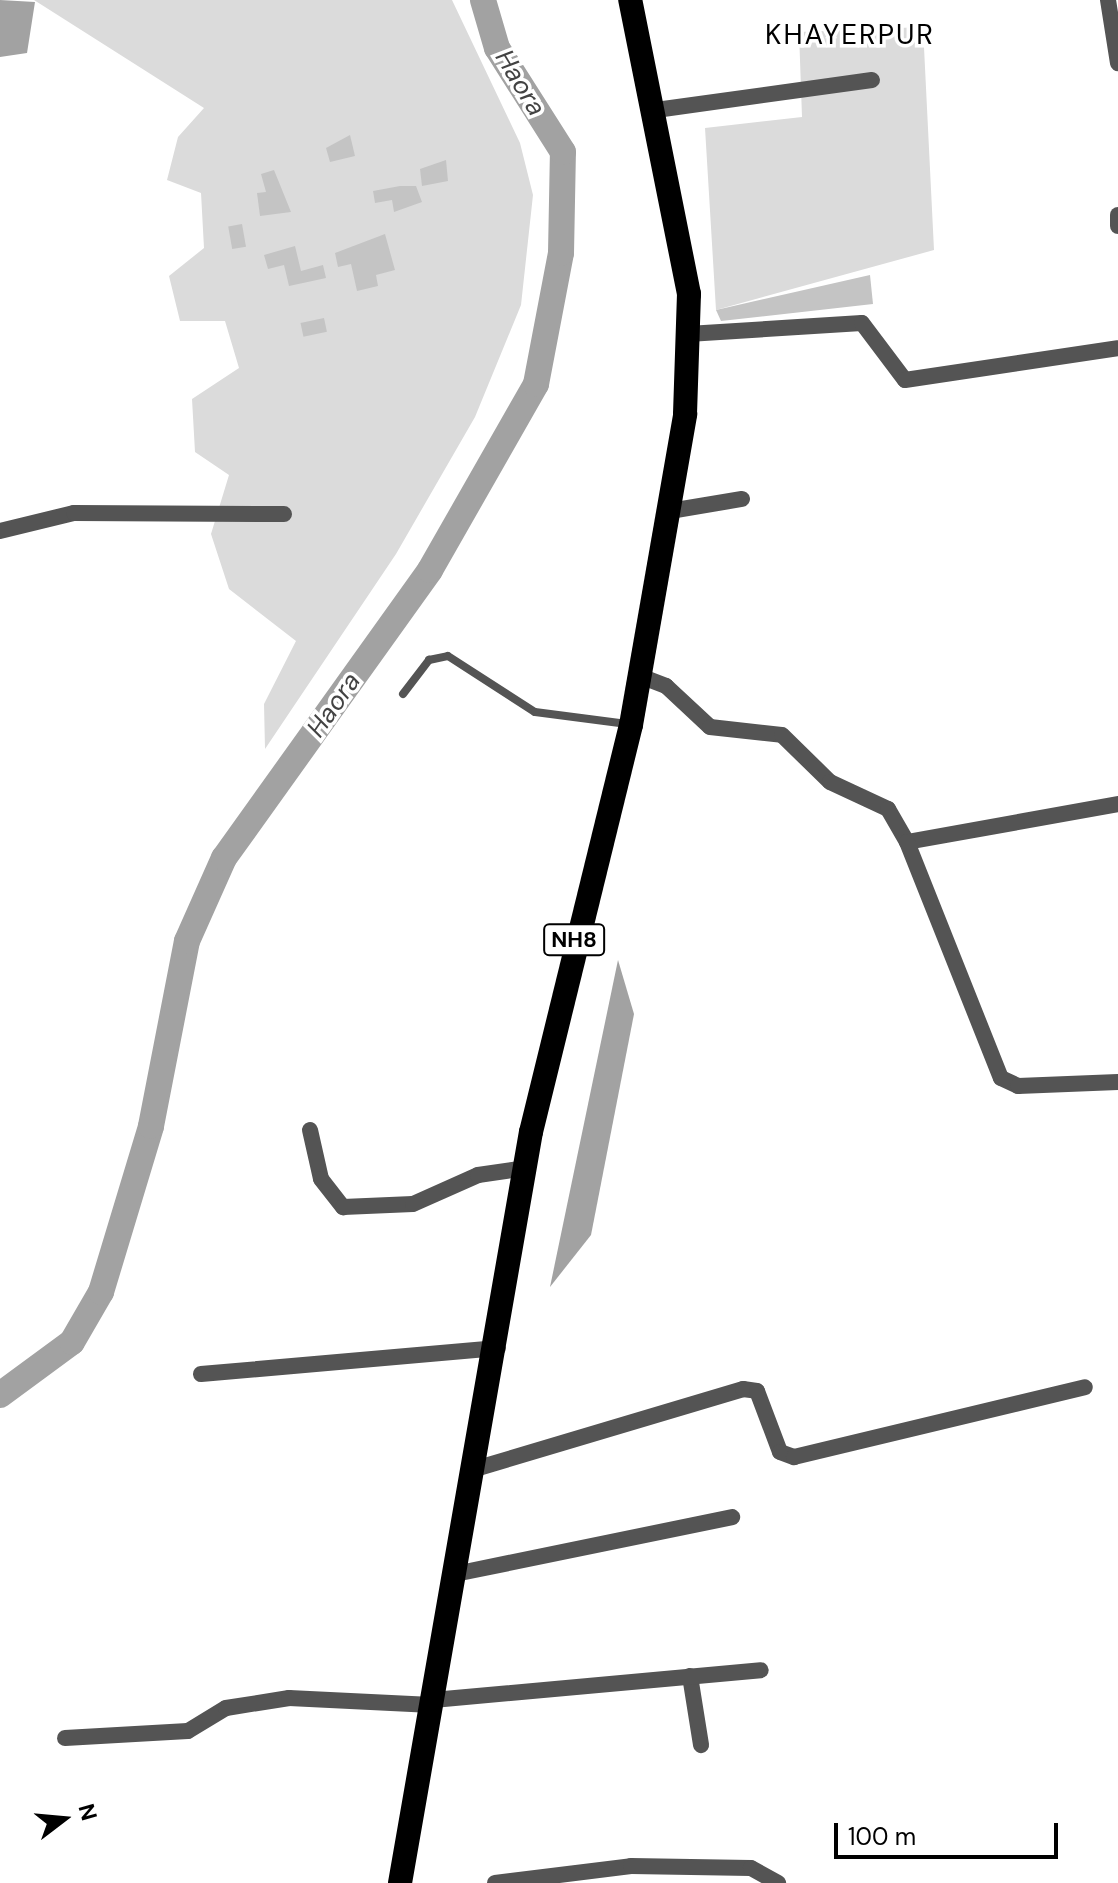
<!DOCTYPE html>
<html>
<head>
<meta charset="utf-8">
<style>
	body { margin:0 }
	#map { position:relative; width:1118px; height:1883px; overflow:hidden; background:#fff; font-family:"DM Sans",sans-serif }
	div>[style] { position:absolute }
	[style*='--x'] { left:calc(var(--x)*1px); top:calc(var(--y)*1px); width:calc(var(--w)*1px); rotate:calc(var(--a)*1deg) }
	.green>* { inset:0; background:#dbdbdb }
	.water>* { inset:0; background:#a2a2a2 }
	.river>* { height:26px; margin:-13px; padding:0 13px; transform-origin:13px; border-radius:13px; background:#a2a2a2 }
	.building>* { inset:0; background:#c4c4c4; transform-origin:0 0 }
	.lane>* { height:8px; margin:-4px; padding:0 4px; transform-origin:4px; border-radius:4px; background:#545454 }
	.street>* { height:16px; margin:-8px; padding:0 8px; transform-origin:8px; border-radius:8px; background:#545454 }
	.highway>* { height:24px; margin:-12px; padding:0 12px; transform-origin:12px; border-radius:12px; background:#000 }
	span { translate:-50% -50%; white-space:nowrap; text-align:center; line-height:1.15; -webkit-text-stroke:7px #fff; paint-order:stroke }
	.shield-label span { padding:2px 6px; background:#fff; border:2px solid; border-radius:6px; -webkit-text-stroke-width:0 }
	.shield-label { font-size:22px; color:#000; font-weight:700 }
	.water-label { font-size:26px; color:#434343; font-style:italic }
	.quarter-label { font-size:28px; color:#000; letter-spacing:2px }
	.north { position:absolute; left:24px; top:1779px; width:80px; height:80px; -webkit-text-stroke:6px #fff; paint-order:stroke; rotate:74deg; font-size:22px; font-weight:700; line-height:32px; text-align:center; color:#000 }
	.north::after { content:''; display:block; margin:auto; width:28px; height:36px; background:#000; clip-path:polygon(50% 0,100% 100%,50% 72%,0 100%) }
	.scale { position:absolute; left:834px; top:1823px; width:224px; height:36px; box-sizing:border-box; border:4px solid #000; border-top:0; padding-left:10px; font-size:24px; line-height:28px; white-space:nowrap; color:#000; -webkit-text-stroke:6px #fff; paint-order:stroke }
</style>
</head>
<body>
<div id="map">
	<div class="green">
		<i style="clip-path:polygon(34px 0,452px 0,520px 143px,533px 195px,521px 305px,475px 417px,396px 554px,265px 749px,264px 704px,296px 641px,229px 589px,211px 534px,229px 475px,195px 452px,192px 399px,239px 368px,225px 321px,180px 321px,169px 276px,204px 248px,201px 193px,167px 180px,178px 137px,204px 108px)"></i>
		<i style="clip-path:polygon(923px 27px,934px 250px,716px 310px,705px 128px,802px 117px,799px 32px)"></i>
	</div>
	<div class="water">
		<i style="clip-path:polygon(0 0,35px 2px,27px 53px,0 57px)"></i>
		<i style="clip-path:polygon(618px 960px,634px 1014px,591px 1235px,550px 1287px)"></i>
	</div>
	<div class="river">
		<i style="--x:0;--y:1395;--w:89;--a:-36.4"></i>
		<i style="--x:72;--y:1342;--w:58;--a:-59.9"></i>
		<i style="--x:101;--y:1292;--w:173;--a:-73.2"></i>
		<i style="--x:151;--y:1126;--w:188;--a:-79"></i>
		<i style="--x:187;--y:941;--w:91;--a:-66"></i>
		<i style="--x:224;--y:858;--w:354;--a:-54.4"></i>
		<i style="--x:430;--y:570;--w:214;--a:-60.3"></i>
		<i style="--x:536;--y:384;--w:133;--a:-79.2"></i>
		<i style="--x:561;--y:253;--w:101;--a:-88.9"></i>
		<i style="--x:563;--y:152;--w:123;--a:-122.4"></i>
		<i style="--x:497;--y:48;--w:50;--a:-106.3"></i>
	</div>
	<div class="building">
		<i style="clip-path:polygon(350px 135px,355px 156px,330px 162px,326px 148px)"></i>
		<i style="clip-path:polygon(446px 160px,448px 181px,422px 186px,420px 169px)"></i>
		<i style="clip-path:polygon(274px 170px,291px 212px,260px 216px,257px 193px,266px 192px,261px 174px)"></i>
		<i style="clip-path:polygon(400px 186px,416px 186px,422px 202px,394px 212px,392px 200px,375px 203px,373px 191px)"></i>
		<i style="left:242px;top:224px;width:23px;height:14px;rotate:80deg"></i>
		<i style="clip-path:polygon(385px 234px,395px 270px,376px 275px,378px 286px,357px 291px,351px 264px,338px 267px,335px 253px)"></i>
		<i style="clip-path:polygon(295px 246px,301px 271px,323px 265px,326px 278px,289px 286px,284px 265px,268px 269px,264px 255px)"></i>
		<i style="clip-path:polygon(870px 275px,873px 304px,721px 321px,716px 310px)"></i>
		<i style="left:324px;top:318px;width:14px;height:24px;rotate:78deg"></i>
	</div>
	<div class="lane">
		<i style="--x:403;--y:694;--w:43;--a:-52.6"></i>
		<i style="--x:429;--y:660;--w:19;--a:-12"></i>
		<i style="--x:448;--y:656;--w:103;--a:32.8"></i>
		<i style="--x:535;--y:712;--w:93;--a:7.4"></i>
	</div>
	<div class="street">
		<i style="--x:1108;--y:0;--w:64;--a:81"></i>
		<i style="--x:656;--y:110;--w:218;--a:-7.9"></i>
		<i style="--x:1118;--y:215;--w:11;--a:90"></i>
		<i style="--x:688;--y:334;--w:174;--a:-3.6"></i>
		<i style="--x:862;--y:323;--w:71;--a:53"></i>
		<i style="--x:905;--y:380;--w:215;--a:-8.5"></i>
		<i style="--x:670;--y:511;--w:73;--a:-9.5"></i>
		<i style="--x:0;--y:531;--w:76;--a:-13.7"></i>
		<i style="--x:74;--y:513;--w:210;--a:0.3"></i>
		<i style="--x:640;--y:676;--w:28;--a:21"></i>
		<i style="--x:666;--y:686;--w:60;--a:43"></i>
		<i style="--x:710;--y:727;--w:72;--a:6.3"></i>
		<i style="--x:782;--y:735;--w:67;--a:44.4"></i>
		<i style="--x:830;--y:782;--w:64;--a:25"></i>
		<i style="--x:888;--y:809;--w:38;--a:60"></i>
		<i style="--x:907;--y:842;--w:214;--a:-10.2"></i>
		<i style="--x:907;--y:842;--w:254;--a:68.3"></i>
		<i style="--x:1001;--y:1078;--w:19;--a:25"></i>
		<i style="--x:1018;--y:1086;--w:100;--a:-2.3"></i>
		<i style="--x:310;--y:1130;--w:50;--a:77.3"></i>
		<i style="--x:321;--y:1179;--w:36;--a:52"></i>
		<i style="--x:343;--y:1207;--w:70;--a:-2.5"></i>
		<i style="--x:413;--y:1204;--w:71;--a:-24"></i>
		<i style="--x:478;--y:1175;--w:49;--a:-8.3"></i>
		<i style="--x:201;--y:1374;--w:298;--a:-5"></i>
		<i style="--x:475;--y:1469;--w:280;--a:-16.6"></i>
		<i style="--x:743;--y:1389;--w:14;--a:8"></i>
		<i style="--x:757;--y:1391;--w:65;--a:69.3"></i>
		<i style="--x:780;--y:1452;--w:15;--a:20"></i>
		<i style="--x:794;--y:1457;--w:299;--a:-13.5"></i>
		<i style="--x:455;--y:1574;--w:283;--a:-11.6"></i>
		<i style="--x:690;--y:1676;--w:70;--a:80.9"></i>
		<i style="--x:433;--y:1700;--w:329;--a:-5.2"></i>
		<i style="--x:65;--y:1738;--w:123;--a:-3.3"></i>
		<i style="--x:188;--y:1731;--w:44;--a:-31.2"></i>
		<i style="--x:226;--y:1708;--w:64;--a:-9"></i>
		<i style="--x:289;--y:1698;--w:143;--a:2.8"></i>
		<i style="--x:495;--y:1883;--w:137;--a:-7.1"></i>
		<i style="--x:631;--y:1866;--w:120;--a:1"></i>
		<i style="--x:751;--y:1868;--w:31;--a:29"></i>
	</div>
	<div class="highway">
		<i style="--x:400;--y:1883;--w:762;--a:-80.11"></i>
		<i style="--x:531;--y:1132;--w:419;--a:-76.2"></i>
		<i style="--x:631;--y:725;--w:316;--a:-80.1"></i>
		<i style="--x:685;--y:414;--w:120;--a:-88.1"></i>
		<i style="--x:689;--y:294;--w:300;--a:-101.3"></i>
	</div>
	<div class="shield-label">
		<span style="left:574px;top:940px">NH8</span>
	</div>
	<div class="water-label">
		<span style="left:520px;top:83px;rotate:59deg">Haora</span>
		<span style="left:334px;top:705px;rotate:-55deg">Haora</span>
	</div>
	<div class="quarter-label">
		<span style="left:850px;top:35px">KHAYERPUR</span>
	</div>
	<div class="north">N</div>
	<div class="scale">100 m</div>
</div>
</body>
</html>
